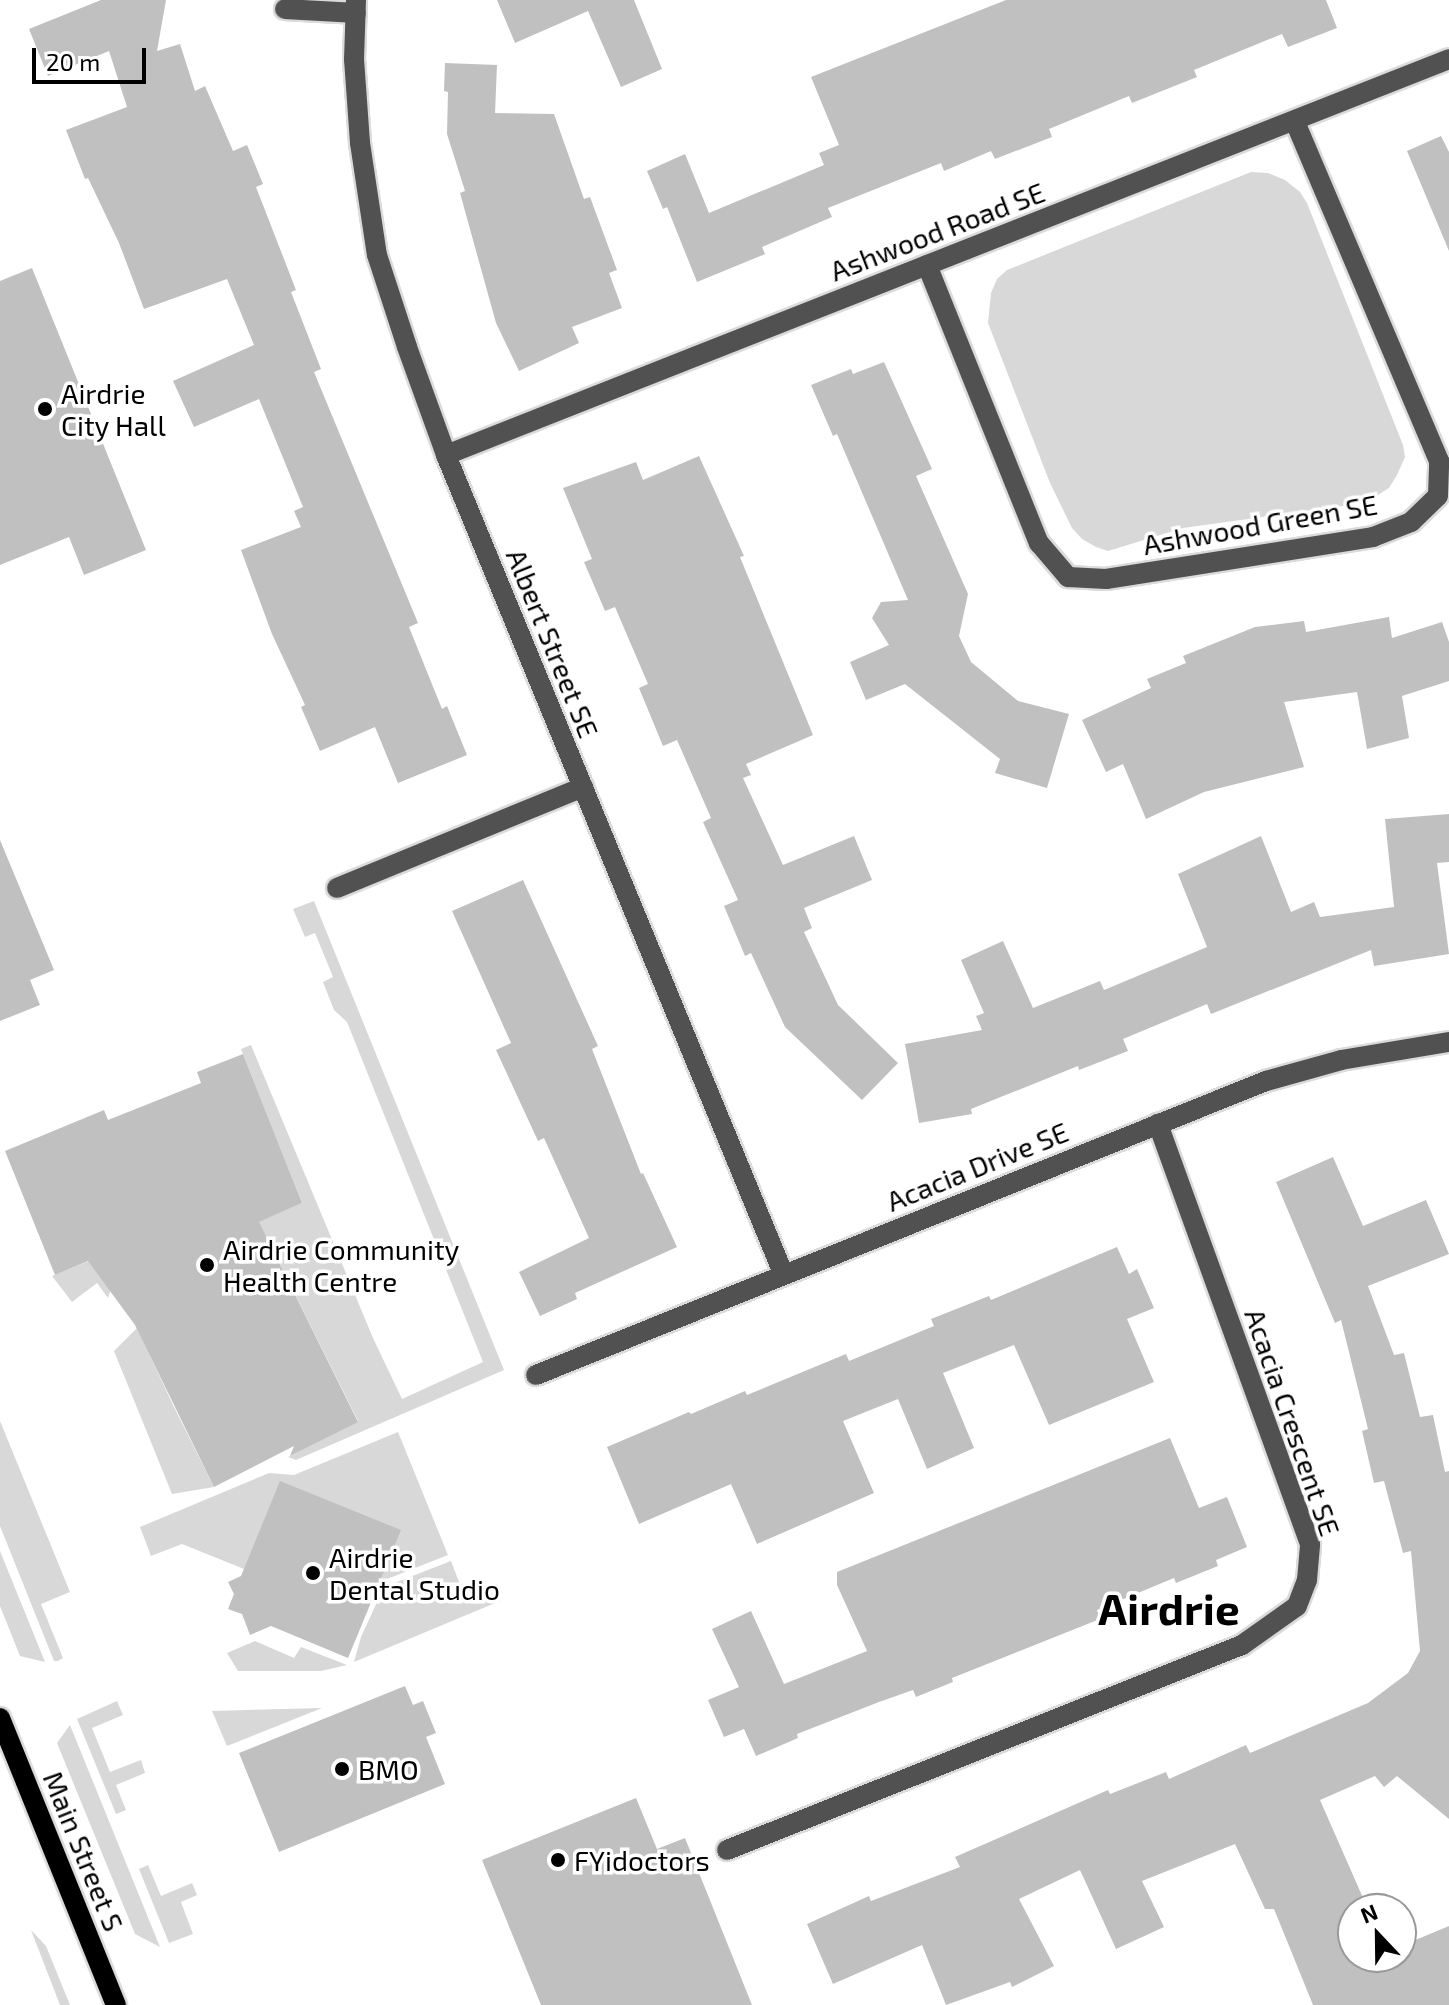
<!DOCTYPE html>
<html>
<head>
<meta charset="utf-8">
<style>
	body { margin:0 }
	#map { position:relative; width:1449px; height:2005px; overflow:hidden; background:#fff; font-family:"Exo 2",sans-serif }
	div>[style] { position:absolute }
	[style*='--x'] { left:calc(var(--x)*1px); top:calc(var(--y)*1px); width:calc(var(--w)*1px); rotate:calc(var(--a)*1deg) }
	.green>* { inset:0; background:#d8d8d8 }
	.building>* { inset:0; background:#c0c0c0 }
	.roads { filter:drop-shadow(2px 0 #dbdbdb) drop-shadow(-2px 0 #dbdbdb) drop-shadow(0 2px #dbdbdb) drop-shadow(0 -2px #dbdbdb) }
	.minor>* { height:20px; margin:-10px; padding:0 10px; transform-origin:10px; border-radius:10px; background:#515151 }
	.major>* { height:20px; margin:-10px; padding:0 10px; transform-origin:10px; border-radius:10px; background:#000 }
	.dots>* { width:22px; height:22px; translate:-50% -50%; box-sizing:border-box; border:4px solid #fff; border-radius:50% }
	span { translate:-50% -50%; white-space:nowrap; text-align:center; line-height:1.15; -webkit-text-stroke:7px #fff; paint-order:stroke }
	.street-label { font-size:28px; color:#000 }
	.poi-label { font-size:28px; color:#000 }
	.left { translate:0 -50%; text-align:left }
	.town-label { font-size:44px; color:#000; font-weight:700 }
	.north { position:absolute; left:1337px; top:1893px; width:80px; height:80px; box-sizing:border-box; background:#fff; border:2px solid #999; border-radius:50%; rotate:338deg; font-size:22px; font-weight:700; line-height:32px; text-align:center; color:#000 }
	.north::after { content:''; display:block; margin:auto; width:28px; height:36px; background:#000; clip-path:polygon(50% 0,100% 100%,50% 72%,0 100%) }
	.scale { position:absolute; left:32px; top:48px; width:114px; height:36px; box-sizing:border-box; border:4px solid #000; border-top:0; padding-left:10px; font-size:24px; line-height:28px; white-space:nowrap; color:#000; -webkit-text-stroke:6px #fff; paint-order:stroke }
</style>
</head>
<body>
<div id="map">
	<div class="green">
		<i style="clip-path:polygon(1251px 172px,1268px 173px,1285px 180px,1300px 192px,1307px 203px,1403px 445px,1405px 457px,1397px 475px,1389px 488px,1365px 503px,1183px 528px,1108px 551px,1096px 547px,1082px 539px,1072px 528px,1050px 483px,988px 323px,991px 293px,997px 279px,1007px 270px)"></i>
		<i style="clip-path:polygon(314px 901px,504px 1370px,296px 1460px,288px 1457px,358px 1421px,275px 1254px,256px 1223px,302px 1203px,241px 1049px,251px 1045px,373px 1338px,402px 1399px,483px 1362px,347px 1022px,334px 1010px,323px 982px,333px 977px,315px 933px,305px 937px,293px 909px)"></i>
		<i style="clip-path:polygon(126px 1246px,108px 1298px,97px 1283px,72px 1302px,52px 1276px)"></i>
		<i style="clip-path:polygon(137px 1328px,173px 1405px,214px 1487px,172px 1494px,114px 1351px)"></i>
		<i style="clip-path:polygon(0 1421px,70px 1592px,41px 1604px,63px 1658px,58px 1661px,54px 1661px,0 1526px)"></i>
		<i style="clip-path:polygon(398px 1432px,448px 1555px,387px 1579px,244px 1569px,182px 1544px,151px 1556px,140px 1527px,269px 1473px,294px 1475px)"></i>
		<i style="clip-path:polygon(0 1551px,45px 1662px,20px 1656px,0 1606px)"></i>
		<i style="clip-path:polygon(451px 1561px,467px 1603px,496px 1591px,500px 1601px,354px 1662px,361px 1637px,384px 1587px)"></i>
		<i style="clip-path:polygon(255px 1641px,294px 1658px,301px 1647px,347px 1665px,321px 1671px,238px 1671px,227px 1653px)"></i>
		<i style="clip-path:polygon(117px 1701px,123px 1715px,92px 1728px,110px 1772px,141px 1760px,145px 1773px,116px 1785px,126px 1810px,116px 1814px,77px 1719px)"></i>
		<i style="clip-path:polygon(322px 1708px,227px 1746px,212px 1711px)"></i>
		<i style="clip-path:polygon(70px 1725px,160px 1947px,135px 1934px,57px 1743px)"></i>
		<i style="clip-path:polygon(148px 1865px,161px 1896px,192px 1883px,197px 1895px,181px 1902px,193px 1934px,169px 1943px,139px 1869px)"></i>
		<i style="clip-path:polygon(31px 1930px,46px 1946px,70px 2005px,60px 2005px)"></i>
	</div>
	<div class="building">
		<i style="clip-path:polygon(101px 0,166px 0,157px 51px,180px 44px,195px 91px,205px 86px,233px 151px,247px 145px,263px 184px,256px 187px,296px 290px,291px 292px,321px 369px,314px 372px,418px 623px,409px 627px,442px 709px,447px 706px,467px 755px,398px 783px,375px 727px,320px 751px,301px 707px,305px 705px,272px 634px,241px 550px,301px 527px,294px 511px,303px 507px,259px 399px,194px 427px,173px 381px,254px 345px,227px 279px,144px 309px,119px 243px,88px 178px,85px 179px,66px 130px,127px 107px,109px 51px,48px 76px,29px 29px)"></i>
		<i style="clip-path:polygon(497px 0,634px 0,662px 69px,621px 87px,588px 11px,515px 43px)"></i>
		<i style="clip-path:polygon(1006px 0,1326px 0,1337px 28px,1288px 47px,1282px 34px,1194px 70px,1197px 77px,1132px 103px,1129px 96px,1049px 129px,1052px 137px,995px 159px,991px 151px,944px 171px,941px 163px,828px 208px,832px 217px,762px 247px,765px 254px,697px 282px,667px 207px,663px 209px,647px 171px,685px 154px,709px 213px,824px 165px,819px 153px,839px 145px,811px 77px)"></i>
		<i style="clip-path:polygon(445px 63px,497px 65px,495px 113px,554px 114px,584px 199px,590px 197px,617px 270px,609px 273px,622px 308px,572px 327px,579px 343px,519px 371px,496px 323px,460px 193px,465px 191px,447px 134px,448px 92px,444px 91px)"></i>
		<i style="clip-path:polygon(1441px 136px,1449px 152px,1449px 251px,1407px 151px)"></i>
		<i style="clip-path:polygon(32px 268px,146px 550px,84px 575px,69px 537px,0 565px,0 281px)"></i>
		<i style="clip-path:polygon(884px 362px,932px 469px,916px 476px,968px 594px,959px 636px,971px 662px,1018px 701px,1069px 714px,1047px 788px,995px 773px,1000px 759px,905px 684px,866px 700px,850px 662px,889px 645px,872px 618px,881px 602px,908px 600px,837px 434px,833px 436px,811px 385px,851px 369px,853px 374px)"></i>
		<i style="clip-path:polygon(699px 456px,744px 556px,740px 557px,813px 735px,746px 764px,751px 775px,743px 778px,783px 865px,854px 836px,872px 880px,804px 908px,812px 928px,804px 932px,838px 1005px,898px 1063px,862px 1100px,785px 1027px,751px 953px,745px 956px,724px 906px,738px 900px,703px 822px,711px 818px,677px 740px,663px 746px,639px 688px,648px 684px,615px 607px,605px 611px,584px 562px,592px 559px,563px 488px,636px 462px,643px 480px)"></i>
		<i style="clip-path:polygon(1389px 617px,1392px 638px,1442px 622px,1449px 642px,1449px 681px,1402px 696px,1409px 738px,1367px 749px,1357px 692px,1284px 702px,1304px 767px,1204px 792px,1146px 819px,1123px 764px,1106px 772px,1082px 720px,1151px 688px,1147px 679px,1186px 663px,1183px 656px,1255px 627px,1304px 621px,1306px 632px)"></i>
		<i style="clip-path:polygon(1449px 814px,1449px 862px,1437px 863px,1449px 954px,1374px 966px,1371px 950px,1211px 1014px,1207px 1004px,1123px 1039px,1128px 1051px,1079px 1070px,1078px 1066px,971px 1109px,972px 1114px,919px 1123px,905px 1044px,982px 1030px,976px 1016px,984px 1013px,961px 960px,1003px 941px,1033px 1008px,1100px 981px,1104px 990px,1207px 947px,1178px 874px,1261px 836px,1291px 912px,1314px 902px,1320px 917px,1394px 907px,1385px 819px)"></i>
		<i style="clip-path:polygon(0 840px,54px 970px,30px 980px,40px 1005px,0 1021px)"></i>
		<i style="clip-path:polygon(523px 880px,598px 1046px,592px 1049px,641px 1174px,643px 1173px,677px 1247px,575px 1293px,577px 1299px,540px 1316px,519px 1272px,589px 1238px,544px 1138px,538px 1141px,496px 1050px,511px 1043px,452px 911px)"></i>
		<i style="clip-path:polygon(243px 1054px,302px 1203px,259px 1222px,358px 1422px,290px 1456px,294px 1446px,214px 1487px,135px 1325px,88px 1261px,55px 1275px,5px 1151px,104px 1110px,108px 1120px,201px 1083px,197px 1072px)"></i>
		<i style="clip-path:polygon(1333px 1157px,1363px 1226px,1426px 1200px,1449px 1254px,1368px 1286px,1394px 1355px,1404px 1353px,1420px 1417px,1433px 1415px,1445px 1472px,1449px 1471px,1449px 1819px,1397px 1776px,1384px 1787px,1375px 1776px,1320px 1800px,1367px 1907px,1374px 1904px,1376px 1909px,1353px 1909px,1353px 1957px,1401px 1957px,1401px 1946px,1449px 1926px,1449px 2005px,1313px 2005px,1274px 1909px,1265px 1909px,1235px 1844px,1142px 1881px,1164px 1927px,1116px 1949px,1080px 1870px,1019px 1899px,1054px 1966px,1012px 1987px,1010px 1982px,946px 2005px,922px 1945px,833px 1984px,807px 1924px,869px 1896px,871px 1901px,960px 1867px,955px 1857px,1108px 1790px,1110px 1794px,1166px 1772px,1169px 1779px,1246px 1745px,1250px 1753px,1368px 1703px,1408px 1673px,1420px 1651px,1411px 1551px,1403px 1553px,1384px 1481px,1374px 1483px,1362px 1431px,1368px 1429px,1341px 1320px,1335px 1323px,1276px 1182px)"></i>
		<i style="clip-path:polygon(1117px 1247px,1129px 1274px,1137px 1269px,1154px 1308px,1127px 1319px,1154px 1382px,1049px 1425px,1014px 1345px,943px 1373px,974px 1448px,927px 1469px,898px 1399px,843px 1421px,874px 1493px,757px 1544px,731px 1484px,639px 1524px,607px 1447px,689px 1412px,691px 1414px,745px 1391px,747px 1395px,846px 1354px,849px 1361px,934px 1326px,931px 1319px,989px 1296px,991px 1300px)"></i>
		<i style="clip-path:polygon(1170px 1438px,1199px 1508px,1227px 1497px,1247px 1547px,1216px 1560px,1218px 1566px,1176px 1583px,1174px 1578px,1097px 1610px,1100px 1619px,952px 1678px,953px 1682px,916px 1697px,913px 1690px,879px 1702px,797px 1734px,798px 1738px,756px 1756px,744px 1729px,724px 1737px,708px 1700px,739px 1687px,712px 1629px,751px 1611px,784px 1684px,867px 1651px,837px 1585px,837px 1572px)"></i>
		<i style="clip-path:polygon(280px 1481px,401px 1530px,348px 1658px,271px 1626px,250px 1635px,242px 1614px,228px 1609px,234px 1594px,228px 1582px,241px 1576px)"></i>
		<i style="clip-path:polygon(405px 1686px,413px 1705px,423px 1701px,436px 1733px,426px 1737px,445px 1784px,279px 1852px,239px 1753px)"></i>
		<i style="clip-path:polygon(636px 1798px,657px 1849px,685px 1838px,752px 2005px,541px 2005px,482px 1860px)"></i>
	</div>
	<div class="roads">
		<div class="minor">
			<i style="--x:356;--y:0;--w:59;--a:91.9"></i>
			<i style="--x:354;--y:59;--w:84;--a:85.9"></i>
			<i style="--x:360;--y:143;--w:113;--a:81.4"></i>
			<i style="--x:377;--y:255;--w:97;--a:71.9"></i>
			<i style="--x:407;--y:347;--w:115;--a:70.1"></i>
			<i style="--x:446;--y:455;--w:885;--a:67.61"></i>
			<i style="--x:285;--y:9;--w:71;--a:3.2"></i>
			<i style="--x:927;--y:265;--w:300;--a:68.1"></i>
			<i style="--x:1039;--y:543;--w:45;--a:49.5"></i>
			<i style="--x:1068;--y:577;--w:38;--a:3"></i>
			<i style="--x:1106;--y:579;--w:270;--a:-8.9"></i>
			<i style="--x:1373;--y:537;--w:41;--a:-21.5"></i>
			<i style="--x:1411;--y:522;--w:37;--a:-44"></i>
			<i style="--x:1438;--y:496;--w:35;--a:-88"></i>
			<i style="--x:1439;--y:461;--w:369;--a:-113"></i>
			<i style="--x:446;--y:455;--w:1078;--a:-21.54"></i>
			<i style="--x:337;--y:888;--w:266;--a:-22.3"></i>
			<i style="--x:536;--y:1375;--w:787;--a:-21.94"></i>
			<i style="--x:1266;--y:1081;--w:78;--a:-15.6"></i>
			<i style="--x:1341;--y:1060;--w:109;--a:-9.5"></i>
			<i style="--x:727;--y:1850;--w:554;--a:-21.71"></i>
			<i style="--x:1242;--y:1645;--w:67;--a:-35.3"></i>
			<i style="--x:1297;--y:1606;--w:28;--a:-69"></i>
			<i style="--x:1307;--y:1580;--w:36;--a:-85"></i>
			<i style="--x:1310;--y:1544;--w:447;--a:-109.9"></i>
		</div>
		<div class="major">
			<i style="--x:0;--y:1718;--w:310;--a:68"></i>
		</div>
	</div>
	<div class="dots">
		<i style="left:45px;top:409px;background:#000"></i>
		<i style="left:207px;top:1265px;background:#000"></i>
		<i style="left:313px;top:1573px;background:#000"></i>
		<i style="left:342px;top:1769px;background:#000"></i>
		<i style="left:558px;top:1860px;background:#000"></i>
	</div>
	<div class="street-label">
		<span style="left:937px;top:231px;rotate:-21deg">Ashwood Road SE</span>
		<span style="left:1260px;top:524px;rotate:-10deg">Ashwood Green SE</span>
		<span style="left:553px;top:643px;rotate:68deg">Albert Street SE</span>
		<span style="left:977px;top:1166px;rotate:-22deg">Acacia Drive SE</span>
		<span style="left:1293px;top:1422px;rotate:71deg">Acacia Crescent SE</span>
		<span style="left:84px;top:1851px;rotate:68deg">Main Street S</span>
	</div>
	<div class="poi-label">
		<span class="left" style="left:61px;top:409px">Airdrie<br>City Hall</span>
		<span class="left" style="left:223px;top:1265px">Airdrie Community<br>Health Centre</span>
		<span class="left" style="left:329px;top:1573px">Airdrie<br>Dental Studio</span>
		<span class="left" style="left:358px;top:1769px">BMO</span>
		<span class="left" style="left:574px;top:1860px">FYidoctors</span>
	</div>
	<div class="town-label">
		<span style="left:1169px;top:1608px">Airdrie</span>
	</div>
	<div class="north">N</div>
	<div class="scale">20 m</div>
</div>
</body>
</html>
